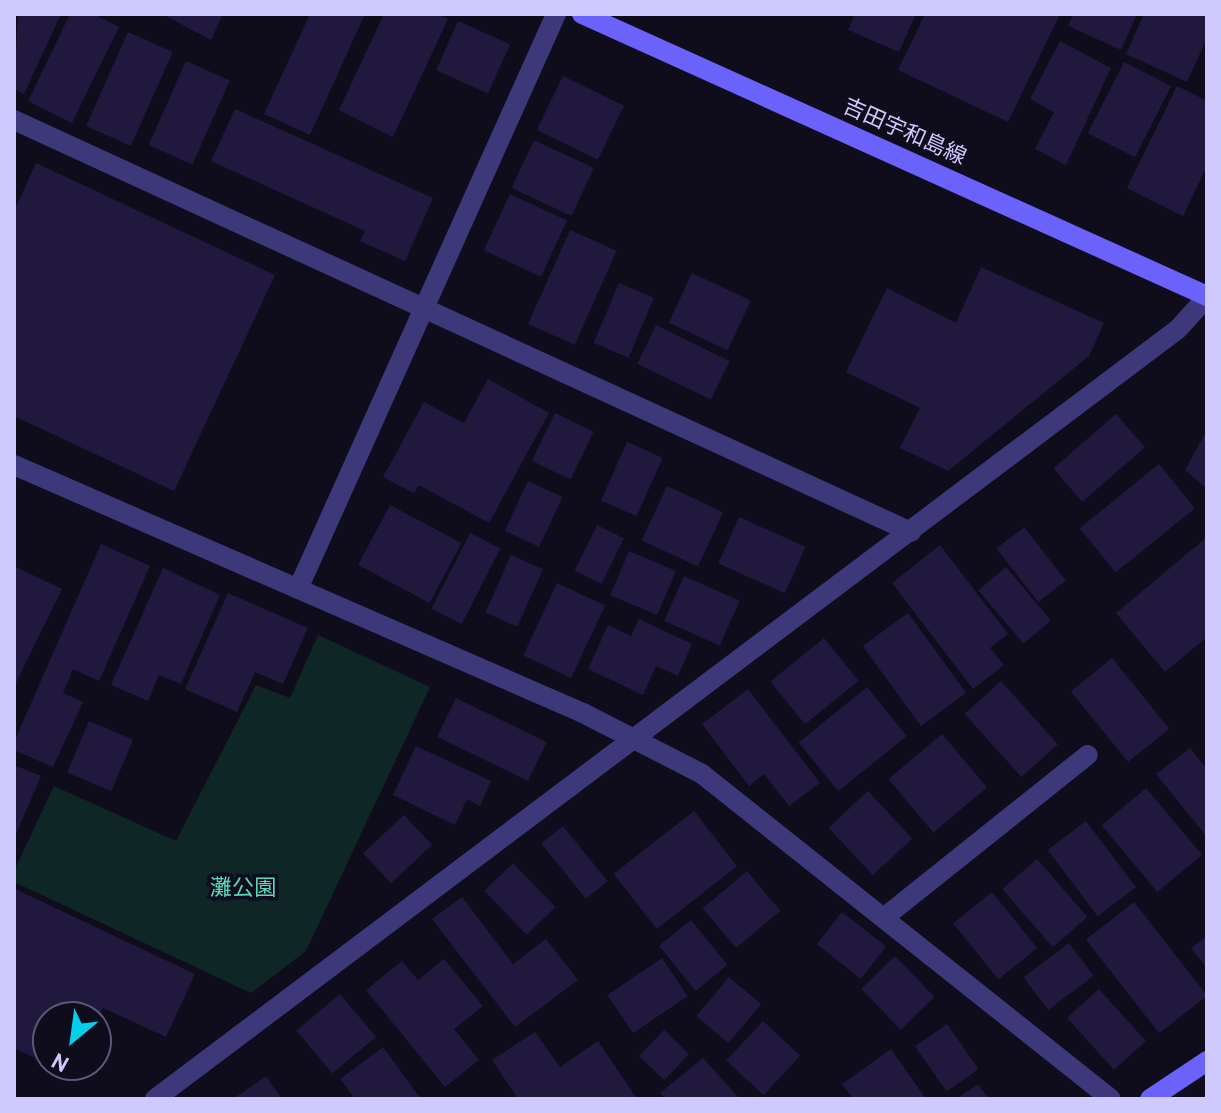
<!DOCTYPE html>
<html>
<head>
<meta charset="utf-8">
<style>
	body { margin:0 }
	#map { position:relative; width:1221px; height:1113px; overflow:hidden; background:#0f0c1c; font-family:Overpass,"Noto Sans JP",sans-serif }
	div>[style] { position:absolute }
	[style*='--x'] { left:calc(var(--x)*1px); top:calc(var(--y)*1px); width:calc(var(--w)*1px); rotate:calc(var(--a)*1deg) }
	.green>* { inset:0; background:#0f2626 }
	.building>* { inset:0; background:#21183d; transform-origin:0 0 }
	.lane>* { height:20px; margin:-10px; padding:0 10px; transform-origin:10px; border-radius:10px; background:#3c387a }
	.street>* { height:20px; margin:-10px; padding:0 10px; transform-origin:10px; border-radius:10px; background:#3c387a }
	.secondary>* { height:20px; margin:-10px; padding:0 10px; transform-origin:10px; border-radius:10px; background:#6a62fb }
	span { translate:-50% -50%; white-space:nowrap; text-align:center; line-height:1.15; -webkit-text-stroke:7px #0f0c1c; paint-order:stroke }
	.street-label { font-size:22px; color:#d0c9fe }
	.park-label { font-size:22px; color:#58dabd }
	.frame { position:absolute; inset:0; border:16px solid #d0c9fe; pointer-events:none }
	.north { position:absolute; left:32px; top:1001px; width:80px; height:80px; box-sizing:border-box; background:#0f0c1c; border:2px solid #5c5876; border-radius:50%; rotate:209deg; font-size:22px; font-weight:700; line-height:32px; text-align:center; color:#d0c9fe }
	.north::after { content:''; display:block; margin:auto; width:28px; height:36px; background:#06cfec; clip-path:polygon(50% 0,100% 100%,50% 72%,0 100%) }
</style>
</head>
<body>
<div id="map">
	<div class="green">
		<i style="clip-path:polygon(318px 635px,430px 687px,306px 951px,251px 993px,14px 882px,14px 871px,54px 786px,176px 841px,256px 685px,290px 698px)"></i>
	</div>
	<div class="building">
		<i style="clip-path:polygon(18px 14px,61px 14px,24px 94px,14px 89px)"></i>
		<i style="clip-path:polygon(70px 14px,93px 14px,119px 27px,72px 123px,28px 101px)"></i>
		<i style="clip-path:polygon(162px 14px,223px 14px,211px 40px)"></i>
		<i style="clip-path:polygon(310px 14px,365px 14px,310px 135px,264px 114px)"></i>
		<i style="clip-path:polygon(384px 14px,437px 14px,448px 19px,393px 137px,339px 110px)"></i>
		<i style="clip-path:polygon(855px 14px,916px 14px,899px 52px,848px 30px)"></i>
		<i style="clip-path:polygon(925px 14px,1060px 14px,1008px 122px,898px 70px)"></i>
		<i style="clip-path:polygon(1073px 14px,1137px 14px,1121px 50px,1068px 26px)"></i>
		<i style="clip-path:polygon(1144px 14px,1207px 14px,1207px 38px,1187px 82px,1126px 54px)"></i>
		<i style="left:458px;top:21px;width:57px;height:54px;rotate:24deg"></i>
		<i style="left:128px;top:32px;width:49px;height:103px;rotate:24deg"></i>
		<i style="clip-path:polygon(1060px 41px,1111px 68px,1066px 165px,1035px 149px,1054px 112px,1030px 99px)"></i>
		<i style="left:186px;top:61px;width:48px;height:92px;rotate:24deg"></i>
		<i style="left:1124px;top:62px;width:53px;height:80px;rotate:27deg"></i>
		<i style="left:563px;top:76px;width:68px;height:60px;rotate:26deg"></i>
		<i style="clip-path:polygon(1177px 86px,1207px 101px,1207px 166px,1183px 216px,1127px 188px)"></i>
		<i style="clip-path:polygon(235px 109px,433px 198px,405px 261px,360px 241px,365px 231px,211px 161px)"></i>
		<i style="left:534px;top:140px;width:66px;height:53px;rotate:25deg"></i>
		<i style="clip-path:polygon(36px 163px,275px 275px,174px 491px,14px 416px,14px 211px)"></i>
		<i style="left:510px;top:194px;width:63px;height:62px;rotate:25deg"></i>
		<i style="left:570px;top:230px;width:51px;height:103px;rotate:24deg"></i>
		<i style="clip-path:polygon(981px 267px,1104px 323px,1089px 356px,948px 471px,900px 448px,920px 408px,846px 372px,887px 288px,956px 323px)"></i>
		<i style="left:692px;top:273px;width:65px;height:55px;rotate:25deg"></i>
		<i style="left:619px;top:283px;width:38px;height:65px;rotate:23deg"></i>
		<i style="left:656px;top:325px;width:82px;height:43px;rotate:26deg"></i>
		<i style="clip-path:polygon(488px 379px,549px 413px,489px 523px,419px 485px,414px 493px,383px 477px,424px 402px,464px 423px)"></i>
		<i style="left:555px;top:413px;width:43px;height:53px;rotate:26deg"></i>
		<i style="left:1116px;top:414px;width:44px;height:83px;rotate:49deg"></i>
		<i style="clip-path:polygon(1207px 430px,1207px 489px,1185px 470px)"></i>
		<i style="left:627px;top:442px;width:39px;height:64px;rotate:24deg"></i>
		<i style="left:1159px;top:464px;width:57px;height:102px;rotate:51deg"></i>
		<i style="left:528px;top:481px;width:38px;height:55px;rotate:25deg"></i>
		<i style="left:667px;top:486px;width:62px;height:60px;rotate:25deg"></i>
		<i style="left:390px;top:505px;width:81px;height:68px;rotate:28deg"></i>
		<i style="left:739px;top:517px;width:73px;height:51px;rotate:24deg"></i>
		<i style="left:597px;top:525px;width:30px;height:51px;rotate:26deg"></i>
		<i style="left:1024px;top:527px;width:68px;height:35px;rotate:52deg"></i>
		<i style="left:470px;top:533px;width:34px;height:85px;rotate:27deg"></i>
		<i style="clip-path:polygon(1207px 537px,1207px 637px,1165px 672px,1116px 613px)"></i>
		<i style="clip-path:polygon(101px 544px,150px 566px,99px 681px,73px 669px,63px 693px,83px 702px,53px 767px,14px 750px,14px 742px)"></i>
		<i style="clip-path:polygon(940px 545px,1008px 634px,990px 648px,1004px 665px,973px 689px,892px 583px)"></i>
		<i style="left:629px;top:551px;width:51px;height:48px;rotate:23deg"></i>
		<i style="left:511px;top:555px;width:35px;height:63px;rotate:24deg"></i>
		<i style="clip-path:polygon(14px 566px,62px 589px,16px 683px,14px 682px)"></i>
		<i style="left:1006px;top:567px;width:70px;height:36px;rotate:50deg"></i>
		<i style="clip-path:polygon(163px 568px,220px 595px,181px 684px,159px 675px,148px 701px,111px 685px)"></i>
		<i style="left:684px;top:576px;width:61px;height:49px;rotate:24deg"></i>
		<i style="left:557px;top:583px;width:53px;height:80px;rotate:25deg"></i>
		<i style="clip-path:polygon(228px 593px,308px 628px,283px 684px,255px 672px,237px 712px,185px 689px)"></i>
		<i style="left:908px;top:613px;width:99px;height:56px;rotate:54deg"></i>
		<i style="clip-path:polygon(639px 619px,692px 644px,678px 676px,656px 666px,643px 695px,588px 669px,608px 625px,631px 636px)"></i>
		<i style="left:824px;top:638px;width:55px;height:69px;rotate:51deg"></i>
		<i style="left:1112px;top:658px;width:91px;height:53px;rotate:51deg"></i>
		<i style="left:1001px;top:681px;width:85px;height:49px;rotate:48deg"></i>
		<i style="left:867px;top:687px;width:63px;height:88px;rotate:51deg"></i>
		<i style="clip-path:polygon(748px 689px,820px 783px,789px 806px,764px 774px,749px 786px,702px 724px)"></i>
		<i style="left:456px;top:698px;width:101px;height:43px;rotate:26deg"></i>
		<i style="left:89px;top:721px;width:48px;height:56px;rotate:23deg"></i>
		<i style="left:942px;top:734px;width:70px;height:70px;rotate:50deg"></i>
		<i style="clip-path:polygon(416px 746px,491px 781px,480px 806px,467px 799px,455px 825px,393px 795px)"></i>
		<i style="clip-path:polygon(1190px 748px,1207px 769px,1207px 837px,1156px 774px)"></i>
		<i style="clip-path:polygon(14px 765px,41px 776px,14px 839px)"></i>
		<i style="left:1146px;top:788px;width:87px;height:58px;rotate:50deg"></i>
		<i style="left:868px;top:791px;width:65px;height:54px;rotate:47deg"></i>
		<i style="left:694px;top:811px;width:70px;height:102px;rotate:52deg"></i>
		<i style="left:404px;top:815px;width:41px;height:56px;rotate:47deg"></i>
		<i style="left:1086px;top:821px;width:83px;height:48px;rotate:53deg"></i>
		<i style="left:563px;top:826px;width:71px;height:28px;rotate:51deg"></i>
		<i style="left:1037px;top:859px;width:77px;height:46px;rotate:49deg"></i>
		<i style="left:513px;top:863px;width:61px;height:40px;rotate:46deg"></i>
		<i style="left:747px;top:871px;width:52px;height:58px;rotate:50deg"></i>
		<i style="clip-path:polygon(15px 889px,195px 974px,166px 1037px,103px 1008px,96px 1023px,96px 1017px,48px 1017px,48px 1064px,14px 1048px)"></i>
		<i style="left:992px;top:892px;width:72px;height:50px;rotate:51deg"></i>
		<i style="clip-path:polygon(462px 897px,513px 964px,546px 939px,578px 980px,515px 1027px,432px 919px)"></i>
		<i style="left:1134px;top:902px;width:119px;height:61px;rotate:52deg"></i>
		<i style="left:842px;top:912px;width:56px;height:41px;rotate:38deg"></i>
		<i style="left:691px;top:920px;width:58px;height:41px;rotate:51deg"></i>
		<i style="clip-path:polygon(1207px 936px,1207px 968px,1191px 948px)"></i>
		<i style="left:1069px;top:943px;width:41px;height:57px;rotate:53deg"></i>
		<i style="left:895px;top:956px;width:57px;height:47px;rotate:46deg"></i>
		<i style="left:662px;top:958px;width:46px;height:66px;rotate:56deg"></i>
		<i style="clip-path:polygon(444px 959px,483px 1006px,454px 1029px,479px 1060px,445px 1087px,366px 990px,402px 961px,418px 980px)"></i>
		<i style="left:729px;top:977px;width:42px;height:51px;rotate:40deg"></i>
		<i style="left:1099px;top:989px;width:70px;height:43px;rotate:48deg"></i>
		<i style="left:340px;top:994px;width:56px;height:57px;rotate:50deg"></i>
		<i style="left:763px;top:1021px;width:51px;height:54px;rotate:43deg"></i>
		<i style="left:947px;top:1024px;width:55px;height:39px;rotate:55deg"></i>
		<i style="left:664px;top:1030px;width:35px;height:36px;rotate:44deg"></i>
		<i style="clip-path:polygon(535px 1032px,560px 1067px,598px 1041px,637px 1099px,518px 1099px,492px 1060px)"></i>
		<i style="clip-path:polygon(383px 1047px,421px 1099px,355px 1099px,340px 1079px)"></i>
		<i style="clip-path:polygon(891px 1049px,926px 1099px,853px 1099px,842px 1084px)"></i>
		<i style="clip-path:polygon(703px 1058px,740px 1099px,666px 1099px,660px 1093px)"></i>
		<i style="clip-path:polygon(266px 1076px,282px 1099px,233px 1099px)"></i>
		<i style="clip-path:polygon(978px 1084px,989px 1099px,956px 1099px)"></i>
	</div>
	<div class="lane">
		<i style="--x:886;--y:916;--w:258;--a:-38.6"></i>
	</div>
	<div class="street">
		<i style="--x:14;--y:120;--w:987;--a:24.67"></i>
		<i style="--x:14;--y:465;--w:621;--a:23.55"></i>
		<i style="--x:583;--y:713;--w:134;--a:27.1"></i>
		<i style="--x:702;--y:774;--w:522;--a:38.47"></i>
		<i style="--x:298;--y:589;--w:630;--a:-65.83"></i>
		<i style="--x:155;--y:1099;--w:1280;--a:-36.97"></i>
		<i style="--x:1178;--y:329;--w:43;--a:-47.8"></i>
	</div>
	<div class="secondary">
		<i style="--x:582;--y:14;--w:686;--a:24.28"></i>
		<i style="--x:1150;--y:1099;--w:69;--a:-33.7"></i>
	</div>
	<div class="street-label">
		<span style="left:904px;top:133px;rotate:24deg">吉田宇和島線</span>
	</div>
	<div class="park-label">
		<span style="left:243px;top:890px">灘公園</span>
	</div>
	<div class="frame"></div>
	<div class="north">N</div>
</div>
</body>
</html>
